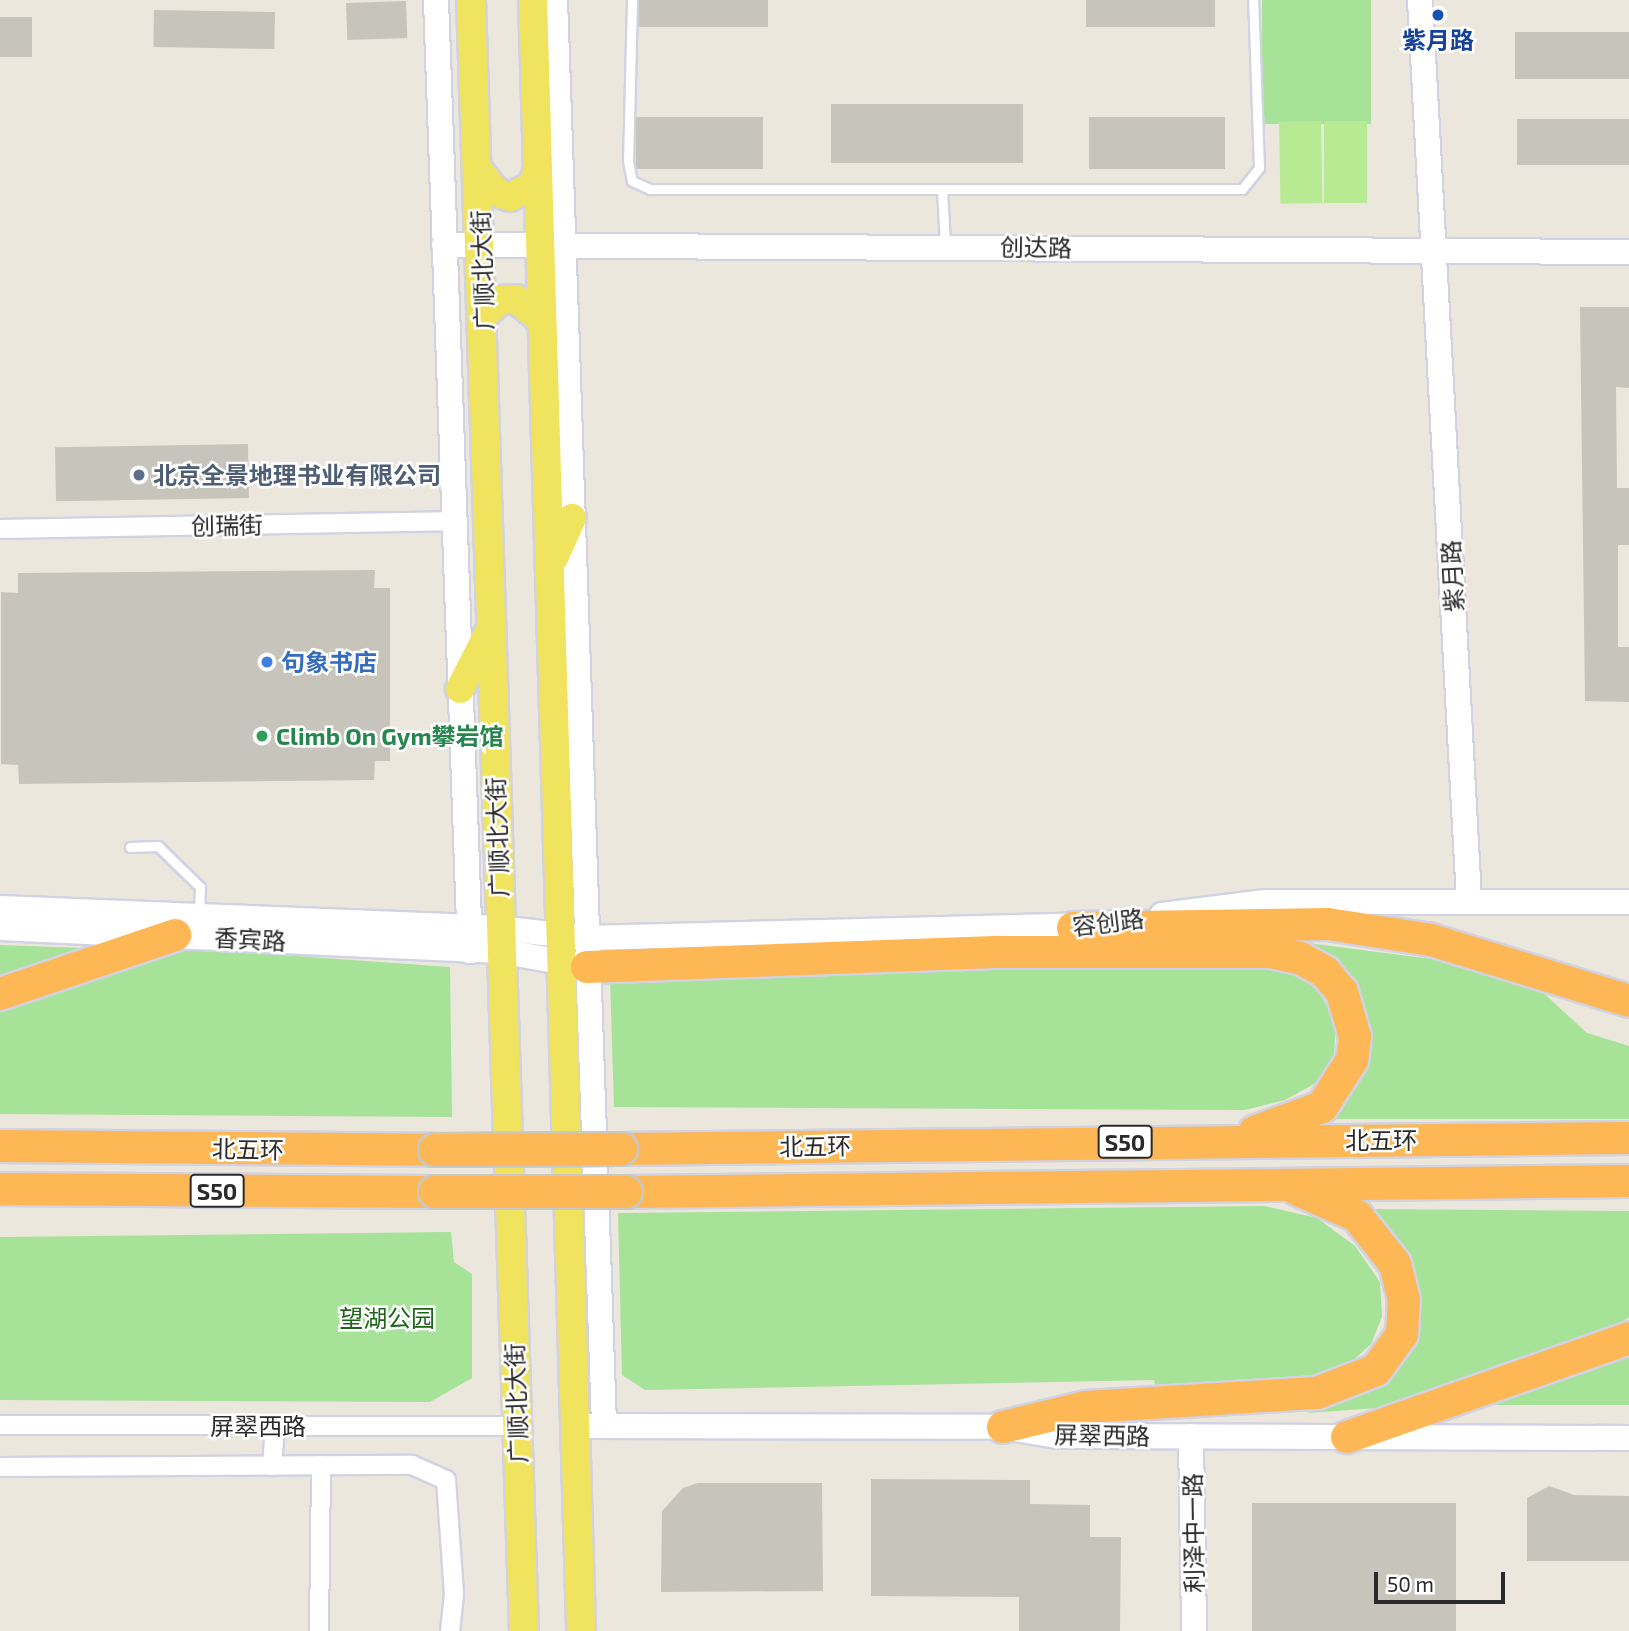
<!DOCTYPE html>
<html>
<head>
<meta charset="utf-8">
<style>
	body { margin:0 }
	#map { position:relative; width:1629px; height:1631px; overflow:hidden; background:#ece7dc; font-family:"Exo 2","Noto Sans SC",sans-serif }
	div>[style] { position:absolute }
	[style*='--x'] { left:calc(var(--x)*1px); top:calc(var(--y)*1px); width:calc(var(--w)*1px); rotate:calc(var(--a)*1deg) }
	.green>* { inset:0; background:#a6e298; transform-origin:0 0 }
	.pitch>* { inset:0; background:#b8ea94; transform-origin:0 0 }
	.building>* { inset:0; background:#c7c4bb; transform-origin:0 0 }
	.roads { filter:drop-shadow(2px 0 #d1d2e3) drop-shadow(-2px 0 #d1d2e3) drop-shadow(0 2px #d1d2e3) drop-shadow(0 -2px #d1d2e3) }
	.lane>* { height:9px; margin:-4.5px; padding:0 4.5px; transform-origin:4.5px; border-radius:4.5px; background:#fff }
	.street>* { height:18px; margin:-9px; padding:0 9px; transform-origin:9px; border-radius:9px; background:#fff }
	.secondary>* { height:24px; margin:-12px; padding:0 12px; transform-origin:12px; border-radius:12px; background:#fff }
	.primary>* { height:28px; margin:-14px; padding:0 14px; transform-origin:14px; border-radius:14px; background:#f0e35d }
	.highway>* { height:32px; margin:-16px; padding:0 16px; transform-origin:16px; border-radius:16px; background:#fdb755 }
	.bridges { filter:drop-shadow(2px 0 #c8c8c8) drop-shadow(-2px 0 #c8c8c8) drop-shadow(0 2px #c8c8c8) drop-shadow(0 -2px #c8c8c8) }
	.highway-bridge>* { height:32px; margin:-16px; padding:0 16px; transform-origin:16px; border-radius:16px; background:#fdb755 }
	.dots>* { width:19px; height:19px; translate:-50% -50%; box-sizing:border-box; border:4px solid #fff; border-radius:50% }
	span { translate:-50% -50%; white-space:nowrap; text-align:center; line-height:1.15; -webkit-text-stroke:5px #fff; paint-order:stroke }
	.shield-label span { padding:2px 5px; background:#fff; border:2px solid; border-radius:5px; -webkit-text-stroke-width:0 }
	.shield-label { font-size:23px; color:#2a2a2a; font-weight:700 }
	.transit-label { font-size:24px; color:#164399; font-weight:700 }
	.street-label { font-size:24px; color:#2a2a2a }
	.service-label { font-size:24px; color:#4e5e75; font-weight:700 }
	.left { translate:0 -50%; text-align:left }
	.shop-label { font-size:24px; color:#366cbe; font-weight:700 }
	.leisure-label { font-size:24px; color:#27864d; font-weight:700 }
	.park-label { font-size:24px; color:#1f661a }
	.scale { position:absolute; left:1374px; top:1572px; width:131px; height:32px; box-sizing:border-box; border:4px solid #2a2a2a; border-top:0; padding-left:9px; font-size:21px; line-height:24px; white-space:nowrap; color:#2a2a2a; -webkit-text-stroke:5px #fff; paint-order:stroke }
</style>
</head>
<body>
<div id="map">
	<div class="green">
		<i style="left:1262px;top:0;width:109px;height:124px"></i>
		<i style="clip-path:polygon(1300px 942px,1447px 961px,1539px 989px,1587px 1033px,1629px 1046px,1629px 1119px,1319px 1119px,1363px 1061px)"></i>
		<i style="clip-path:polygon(0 945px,83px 948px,0 976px)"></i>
		<i style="clip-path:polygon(183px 948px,450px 967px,452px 1117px,0 1114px,0 1007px)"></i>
		<i style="clip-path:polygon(976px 962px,1252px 962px,1296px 972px,1319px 992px,1336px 1022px,1334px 1056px,1316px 1083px,1285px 1100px,1245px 1110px,614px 1107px,610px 979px)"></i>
		<i style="clip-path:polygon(1264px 1206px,1317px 1218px,1355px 1246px,1380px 1282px,1382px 1317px,1371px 1344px,1338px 1374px,1281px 1389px,1156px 1391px,1154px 1380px,645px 1390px,622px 1375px,618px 1213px)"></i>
		<i style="clip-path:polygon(1367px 1209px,1629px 1211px,1629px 1317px,1613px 1328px,1392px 1407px,1307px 1413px,1381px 1387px,1409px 1354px,1419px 1284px,1401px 1241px)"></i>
		<i style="clip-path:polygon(451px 1232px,454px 1262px,472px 1274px,472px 1378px,430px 1402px,0 1400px,0 1237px)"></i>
		<i style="clip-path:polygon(1629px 1356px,1629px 1405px,1488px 1405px)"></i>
	</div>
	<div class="pitch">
		<i style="left:1321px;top:121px;width:82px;height:42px;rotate:89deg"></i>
		<i style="left:1324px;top:121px;width:43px;height:82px"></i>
	</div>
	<div class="building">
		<i style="left:639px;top:0;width:129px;height:27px"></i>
		<i style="left:1086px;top:0;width:129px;height:27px"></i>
		<i style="left:406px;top:1px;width:37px;height:60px;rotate:88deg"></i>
		<i style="left:154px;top:10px;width:121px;height:37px;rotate:1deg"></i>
		<i style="left:32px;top:17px;width:40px;height:32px;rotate:90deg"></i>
		<i style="left:1515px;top:32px;width:114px;height:47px"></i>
		<i style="left:1023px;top:104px;width:59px;height:192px;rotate:90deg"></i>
		<i style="left:636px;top:117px;width:127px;height:52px"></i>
		<i style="left:1089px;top:117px;width:136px;height:52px"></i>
		<i style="left:1517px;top:119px;width:112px;height:46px"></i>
		<i style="clip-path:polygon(1580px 307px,1629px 307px,1629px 388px,1616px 387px,1617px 488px,1629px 488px,1629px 545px,1618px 545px,1618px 647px,1629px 647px,1629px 702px,1585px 701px)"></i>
		<i style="left:248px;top:444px;width:54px;height:193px;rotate:89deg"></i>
		<i style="clip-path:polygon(375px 570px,374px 588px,390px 588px,390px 761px,375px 761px,374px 780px,19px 784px,18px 765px,1px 764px,1px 592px,18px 593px,18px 573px)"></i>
		<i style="clip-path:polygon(871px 1479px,1030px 1480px,1030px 1504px,1090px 1505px,1090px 1537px,1121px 1537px,1120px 1631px,1019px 1631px,1019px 1597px,871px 1596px)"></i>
		<i style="clip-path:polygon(698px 1483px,822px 1483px,823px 1591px,661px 1592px,662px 1511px,683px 1488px)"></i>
		<i style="clip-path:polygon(1549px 1486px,1574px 1495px,1629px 1496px,1629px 1561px,1527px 1561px,1527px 1498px)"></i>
		<i style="left:1252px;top:1503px;width:204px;height:128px"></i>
	</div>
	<div class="roads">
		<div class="lane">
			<i style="--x:632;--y:0;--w:161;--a:91.4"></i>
			<i style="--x:628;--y:161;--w:20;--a:79"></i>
			<i style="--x:632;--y:181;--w:20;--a:24"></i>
			<i style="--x:650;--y:189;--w:592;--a:0"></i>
			<i style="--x:1242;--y:189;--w:27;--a:-51"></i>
			<i style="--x:1259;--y:168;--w:168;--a:-92"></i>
			<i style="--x:942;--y:189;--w:55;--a:86.9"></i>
			<i style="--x:130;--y:847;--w:28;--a:-2"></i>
			<i style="--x:158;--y:846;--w:59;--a:44.3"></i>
			<i style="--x:200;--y:887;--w:27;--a:92"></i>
		</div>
		<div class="street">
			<i style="--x:0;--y:529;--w:453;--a:-1"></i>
			<i style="--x:0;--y:1425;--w:517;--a:0.11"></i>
			<i style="--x:272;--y:1466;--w:40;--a:-85.7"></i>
			<i style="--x:0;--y:1467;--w:412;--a:-0.3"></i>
			<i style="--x:412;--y:1465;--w:37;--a:24"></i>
			<i style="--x:446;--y:1480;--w:114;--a:86"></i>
			<i style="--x:454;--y:1594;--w:37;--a:96"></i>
			<i style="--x:319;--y:1631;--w:166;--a:-89.3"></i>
		</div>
		<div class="secondary">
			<i style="--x:436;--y:0;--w:952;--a:87.95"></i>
			<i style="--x:555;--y:0;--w:1427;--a:88.03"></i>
			<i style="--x:1420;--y:0;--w:901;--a:86.88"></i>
			<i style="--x:444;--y:245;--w:1185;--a:0.34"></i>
			<i style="--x:0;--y:908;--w:499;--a:2.3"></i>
			<i style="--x:499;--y:928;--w:88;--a:6.6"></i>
			<i style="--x:586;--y:938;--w:505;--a:-1.47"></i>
			<i style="--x:1162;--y:915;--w:104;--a:-7.2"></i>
			<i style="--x:1265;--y:902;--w:364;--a:0"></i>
			<i style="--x:0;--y:928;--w:501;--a:2.63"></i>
			<i style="--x:500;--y:951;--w:79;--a:10.2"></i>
			<i style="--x:588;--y:1426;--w:415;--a:0.1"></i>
			<i style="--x:1003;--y:1427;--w:56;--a:9.3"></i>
			<i style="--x:1058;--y:1436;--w:571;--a:0.2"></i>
			<i style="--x:1191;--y:1436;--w:195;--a:89.1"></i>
		</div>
		<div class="primary">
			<i style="--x:471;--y:0;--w:1632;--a:88.14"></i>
			<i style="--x:533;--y:0;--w:1632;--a:88.31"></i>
			<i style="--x:478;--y:169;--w:29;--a:52"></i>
			<i style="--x:496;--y:192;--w:15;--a:20"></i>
			<i style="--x:510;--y:197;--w:25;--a:-27"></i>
			<i style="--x:532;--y:186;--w:15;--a:-70"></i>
			<i style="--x:485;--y:314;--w:21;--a:-43"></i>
			<i style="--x:500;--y:300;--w:16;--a:-4"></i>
			<i style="--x:516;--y:299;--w:34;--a:40"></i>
			<i style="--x:554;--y:558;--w:44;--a:-65.8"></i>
			<i style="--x:460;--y:689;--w:64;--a:-63"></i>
		</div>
		<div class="highway">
			<i style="--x:1073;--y:928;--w:255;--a:-0.9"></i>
			<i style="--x:1328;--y:924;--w:104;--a:8.8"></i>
			<i style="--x:1431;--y:940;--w:207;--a:17.1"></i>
			<i style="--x:587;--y:967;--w:414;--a:-2.1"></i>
			<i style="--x:1001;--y:952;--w:270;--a:0"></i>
			<i style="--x:1271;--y:952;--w:30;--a:12"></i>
			<i style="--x:1300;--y:958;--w:29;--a:29"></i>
			<i style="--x:1325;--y:972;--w:26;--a:50"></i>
			<i style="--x:1342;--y:992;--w:47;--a:73.9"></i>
			<i style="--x:1355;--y:1037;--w:23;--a:97"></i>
			<i style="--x:1352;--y:1060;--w:56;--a:122.6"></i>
			<i style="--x:1322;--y:1107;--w:72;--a:159.8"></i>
			<i style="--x:0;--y:994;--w:185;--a:-18.6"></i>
			<i style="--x:0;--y:1146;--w:435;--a:0.5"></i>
			<i style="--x:621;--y:1149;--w:1008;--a:-0.63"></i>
			<i style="--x:0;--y:1189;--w:435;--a:0.4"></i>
			<i style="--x:626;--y:1192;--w:1003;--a:-0.63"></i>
			<i style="--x:1003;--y:1427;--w:85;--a:-13.5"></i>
			<i style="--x:1086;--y:1407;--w:231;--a:-3.5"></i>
			<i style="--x:1317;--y:1393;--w:63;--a:-21.3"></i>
			<i style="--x:1376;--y:1370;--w:44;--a:-54.2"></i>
			<i style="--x:1402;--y:1334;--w:34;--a:-87"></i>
			<i style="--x:1404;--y:1300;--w:37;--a:-104"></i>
			<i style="--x:1395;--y:1264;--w:61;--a:-128.4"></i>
			<i style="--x:1357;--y:1216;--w:67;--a:-156.1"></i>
			<i style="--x:1347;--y:1437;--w:299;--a:-19.3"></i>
		</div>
	</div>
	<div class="bridges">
		<div class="highway-bridge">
			<i style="--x:435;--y:1150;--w:186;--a:-0.3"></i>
			<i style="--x:435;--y:1192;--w:191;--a:0"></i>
		</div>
	</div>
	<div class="dots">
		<i style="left:1438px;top:15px;background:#1a4fb4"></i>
		<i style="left:139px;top:475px;background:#5c6f8a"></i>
		<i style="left:267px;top:662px;background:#3f7fe0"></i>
		<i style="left:262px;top:736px;background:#2e9e5b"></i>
	</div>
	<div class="shield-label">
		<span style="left:1125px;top:1142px">S50</span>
		<span style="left:217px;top:1191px">S50</span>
	</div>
	<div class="transit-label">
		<span style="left:1438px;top:40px">紫月路</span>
	</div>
	<div class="street-label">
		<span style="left:1036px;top:247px;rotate:1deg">创达路</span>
		<span style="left:482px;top:270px;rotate:-92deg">广顺北大街</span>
		<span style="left:227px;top:525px;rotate:-1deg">创瑞街</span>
		<span style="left:1452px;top:576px;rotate:-93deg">紫月路</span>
		<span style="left:497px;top:837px;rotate:-92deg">广顺北大街</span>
		<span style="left:1108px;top:922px;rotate:-7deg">容创路</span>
		<span style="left:250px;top:939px;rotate:3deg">香宾路</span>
		<span style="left:1381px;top:1140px">北五环</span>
		<span style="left:815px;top:1146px;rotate:-1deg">北五环</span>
		<span style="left:248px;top:1149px;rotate:1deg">北五环</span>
		<span style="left:516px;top:1403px;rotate:-92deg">广顺北大街</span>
		<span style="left:258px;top:1426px">屏翠西路</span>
		<span style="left:1102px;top:1435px;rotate:1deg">屏翠西路</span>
		<span style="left:1193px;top:1533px;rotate:-91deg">利泽中一路</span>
	</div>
	<div class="service-label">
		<span class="left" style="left:153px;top:475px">北京全景地理书业有限公司</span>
	</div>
	<div class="shop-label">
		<span class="left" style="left:281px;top:662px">句象书店</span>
	</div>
	<div class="leisure-label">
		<span class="left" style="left:276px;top:736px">Climb On Gym攀岩馆</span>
	</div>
	<div class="park-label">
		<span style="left:387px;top:1318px">望湖公园</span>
	</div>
	<div class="scale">50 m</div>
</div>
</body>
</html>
